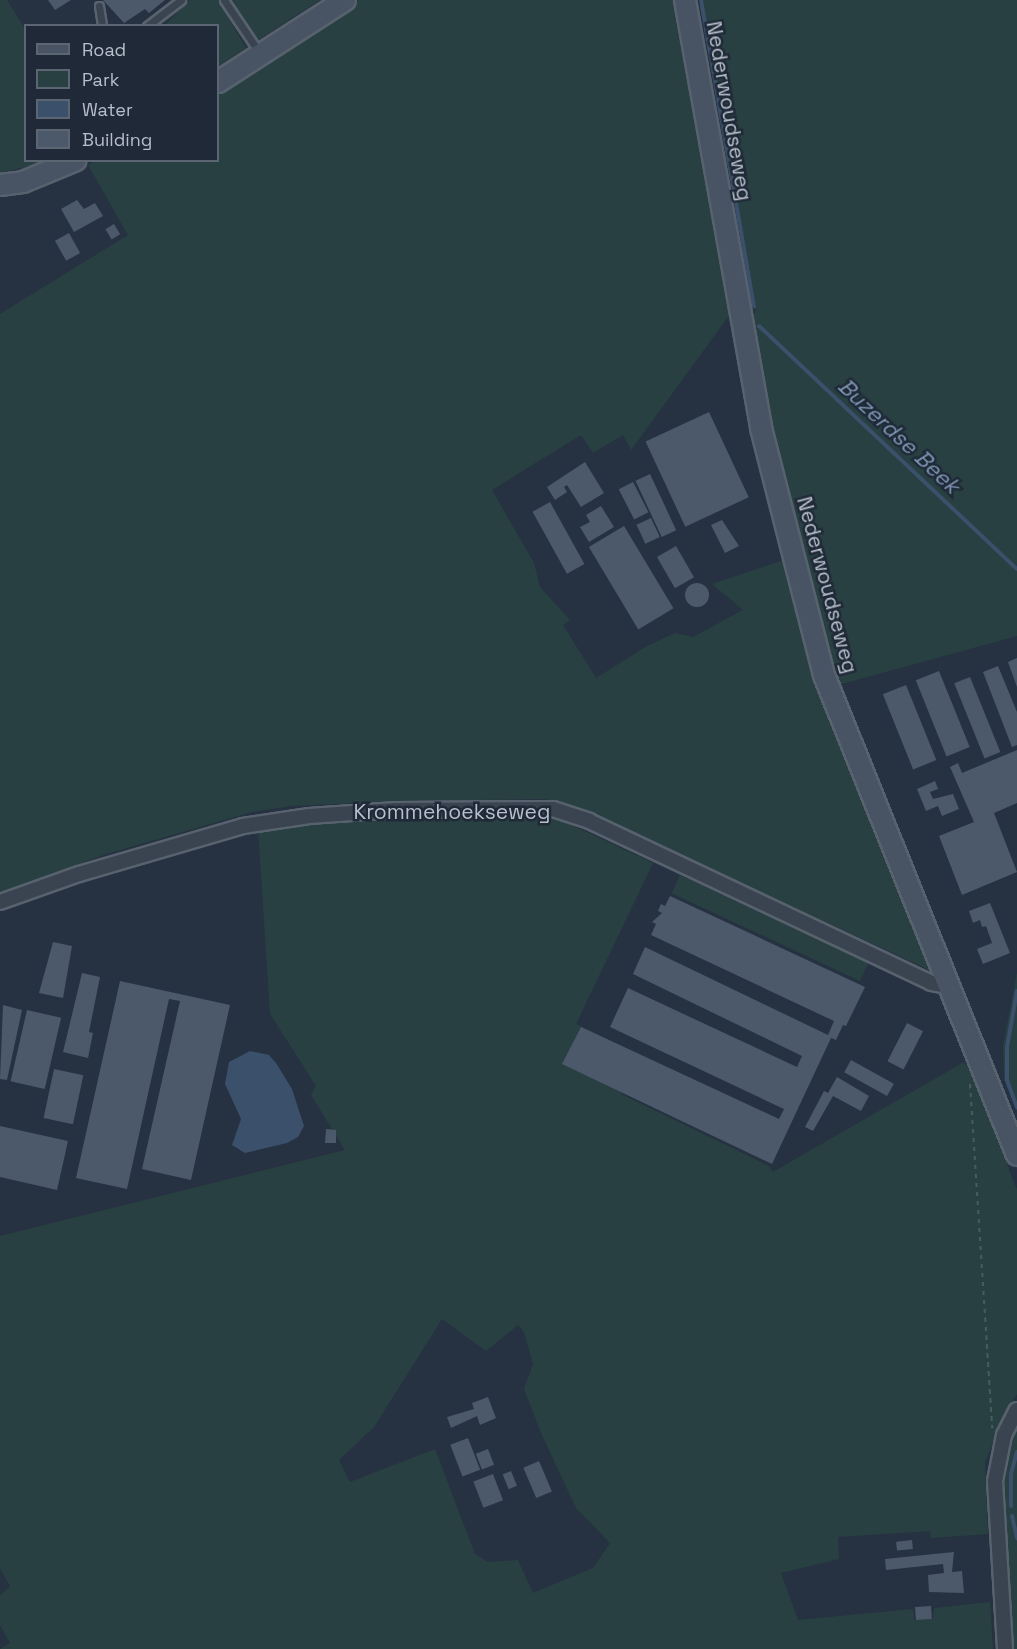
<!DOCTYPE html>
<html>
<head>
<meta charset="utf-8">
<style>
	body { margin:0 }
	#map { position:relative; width:1017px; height:1649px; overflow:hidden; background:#263241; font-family:"Space Grotesk",sans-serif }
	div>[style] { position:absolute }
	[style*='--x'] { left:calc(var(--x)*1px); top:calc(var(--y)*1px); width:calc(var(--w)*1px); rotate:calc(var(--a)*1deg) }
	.green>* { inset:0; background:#284042; transform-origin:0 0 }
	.water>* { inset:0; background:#3b506a }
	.stream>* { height:4px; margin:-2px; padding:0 2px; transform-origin:2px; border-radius:2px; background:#3b506a }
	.building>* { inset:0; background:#4c596a; transform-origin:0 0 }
	.round { border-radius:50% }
	.path>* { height:2px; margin-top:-1px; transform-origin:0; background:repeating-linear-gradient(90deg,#465d5f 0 4.5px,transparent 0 9px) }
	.roads { filter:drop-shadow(2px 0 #58626e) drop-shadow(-2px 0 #58626e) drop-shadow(0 2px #58626e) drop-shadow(0 -2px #58626e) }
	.lane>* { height:7px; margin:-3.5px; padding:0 3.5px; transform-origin:3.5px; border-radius:3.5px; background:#3a4451 }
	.street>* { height:14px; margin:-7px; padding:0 7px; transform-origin:7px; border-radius:7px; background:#3a4451 }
	.secondary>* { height:20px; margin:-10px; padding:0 10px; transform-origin:10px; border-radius:10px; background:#485364 }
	span { translate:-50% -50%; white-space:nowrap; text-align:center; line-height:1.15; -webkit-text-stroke:5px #1f2937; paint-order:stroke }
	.street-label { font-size:21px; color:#b7bfcb }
	.water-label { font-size:22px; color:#7e96b2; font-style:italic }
	.legend { position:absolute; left:24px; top:24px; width:195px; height:138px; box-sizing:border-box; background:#1f2937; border:2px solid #5c6572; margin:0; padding:8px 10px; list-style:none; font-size:18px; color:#b7bfcb }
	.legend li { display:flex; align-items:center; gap:12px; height:30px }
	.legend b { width:30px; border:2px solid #5c6572 }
</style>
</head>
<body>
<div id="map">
	<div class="green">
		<i style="clip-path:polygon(0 0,7px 0,25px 29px,26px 160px,50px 161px,0 173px)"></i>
		<i style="clip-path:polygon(190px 0,218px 0,246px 48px,218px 66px,218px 26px,165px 25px)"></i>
		<i style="clip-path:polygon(230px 0,320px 0,258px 40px)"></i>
		<i style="clip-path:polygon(359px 0,677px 0,731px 313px,631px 450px,623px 435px,593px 453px,581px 435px,492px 490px,534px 563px,540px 587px,570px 620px,563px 625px,596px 678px,647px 646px,675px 633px,693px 637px,743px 610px,712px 584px,787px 559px,936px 973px,620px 827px,545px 799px,398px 801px,291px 806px,252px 812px,106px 854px,0 893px,0 314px,128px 235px,88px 165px,96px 160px,218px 160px,218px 95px)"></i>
		<i style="clip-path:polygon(701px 0,1017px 0,1017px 636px,838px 685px,809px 587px,750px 334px,756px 306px)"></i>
		<i style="clip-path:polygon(evenodd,485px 812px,534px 814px,563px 821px,653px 863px,576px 1024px,636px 1053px,621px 1094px,769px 1166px,773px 1172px,964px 1062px,973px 1075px,1017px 1190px,1017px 1394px,1005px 1412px,985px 1463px,988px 1534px,931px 1538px,930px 1531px,838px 1537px,839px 1559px,781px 1573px,798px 1620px,913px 1609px,914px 1620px,933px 1619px,934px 1608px,990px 1602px,993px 1649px,0 1649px,10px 1643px,0 1625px,0 1596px,10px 1586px,0 1569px,0 1236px,345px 1150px,311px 1095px,316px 1086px,270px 1014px,258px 829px,485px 812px,442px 1319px,486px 1351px,518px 1325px,524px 1332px,533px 1364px,524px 1389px,541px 1433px,576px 1508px,610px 1543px,593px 1568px,533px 1593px,518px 1560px,488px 1562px,475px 1554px,435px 1449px,350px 1482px,339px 1460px,374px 1427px,442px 1319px)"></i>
		<i style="left:680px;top:875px;width:208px;height:20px;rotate:25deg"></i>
		<i style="clip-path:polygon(1017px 972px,1017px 1112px,1004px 1079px,1003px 1046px)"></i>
		<i style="clip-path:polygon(1017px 1423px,1017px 1649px,1011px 1649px,1000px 1523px,1001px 1463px)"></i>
	</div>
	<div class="water">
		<i style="clip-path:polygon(250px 1051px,269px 1055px,276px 1063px,292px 1089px,304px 1126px,298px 1137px,287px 1143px,245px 1153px,232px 1145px,241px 1119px,225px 1084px,229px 1062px)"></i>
	</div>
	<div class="stream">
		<i style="--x:701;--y:0;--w:311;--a:80.2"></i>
		<i style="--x:759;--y:326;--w:354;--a:43.3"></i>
		<i style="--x:1017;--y:991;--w:57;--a:100.1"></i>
		<i style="--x:1007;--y:1047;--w:33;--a:90"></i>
		<i style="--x:1007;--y:1080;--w:29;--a:70"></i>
		<i style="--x:1011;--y:1506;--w:32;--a:-90"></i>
		<i style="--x:1011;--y:1474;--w:23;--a:-75"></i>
		<i style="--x:1012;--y:1516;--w:23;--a:77"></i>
	</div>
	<div class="building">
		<i style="clip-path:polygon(48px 0,71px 0,55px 10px)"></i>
		<i style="clip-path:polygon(103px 0,165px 0,149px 13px,145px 9px,124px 23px)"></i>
		<i style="clip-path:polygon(77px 200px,84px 209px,95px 203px,103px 216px,74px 232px,61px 209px)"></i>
		<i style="left:114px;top:224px;width:12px;height:10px;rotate:59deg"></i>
		<i style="left:69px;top:233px;width:23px;height:16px;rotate:61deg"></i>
		<i style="left:709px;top:412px;width:94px;height:70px;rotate:65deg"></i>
		<i style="clip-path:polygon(585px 462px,604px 493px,581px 507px,567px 485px,564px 487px,567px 492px,555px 500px,547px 487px)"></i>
		<i style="left:650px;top:474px;width:62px;height:16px;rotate:65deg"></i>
		<i style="left:633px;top:482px;width:34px;height:16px;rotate:63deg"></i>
		<i style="left:550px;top:502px;width:71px;height:20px;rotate:61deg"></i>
		<i style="clip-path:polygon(601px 506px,614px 527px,589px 542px,580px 527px,590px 522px,586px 515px)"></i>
		<i style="left:651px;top:518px;width:21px;height:16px;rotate:65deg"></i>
		<i style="clip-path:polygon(722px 520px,739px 546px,725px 553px,711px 525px)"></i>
		<i style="left:624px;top:526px;width:96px;height:41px;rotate:59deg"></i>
		<i style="left:676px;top:546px;width:36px;height:22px;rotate:60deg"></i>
		<i class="round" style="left:685px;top:583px;width:24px;height:24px"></i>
		<i style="clip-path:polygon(1017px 658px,1017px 687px,1008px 662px)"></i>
		<i style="clip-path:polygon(998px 666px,1017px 712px,1017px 745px,1012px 747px,983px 672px)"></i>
		<i style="left:939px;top:671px;width:82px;height:25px;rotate:68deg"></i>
		<i style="left:970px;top:677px;width:81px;height:17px;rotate:68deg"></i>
		<i style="left:906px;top:685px;width:81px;height:25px;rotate:68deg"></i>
		<i style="clip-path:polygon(1017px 750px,1017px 803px,994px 813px,1017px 872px,962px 895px,939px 836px,974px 822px,950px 767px,958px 763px,962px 773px)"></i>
		<i style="clip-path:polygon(935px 781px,938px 789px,930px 792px,933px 799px,953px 794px,959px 809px,942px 816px,938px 806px,926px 811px,917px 789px)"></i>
		<i style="clip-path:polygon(670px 896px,865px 987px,846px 1026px,843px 1025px,836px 1040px,831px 1038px,772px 1164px,562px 1064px,581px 1027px,779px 1119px,784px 1109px,610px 1027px,628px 988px,797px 1067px,802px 1056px,633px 974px,645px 947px,828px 1035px,834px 1021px,651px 935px,656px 924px,652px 922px,662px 913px,658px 911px,661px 904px,665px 906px)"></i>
		<i style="clip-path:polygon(990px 903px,1010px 953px,983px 964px,977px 949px,992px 943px,986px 926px,982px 927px,980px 920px,973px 923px,969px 911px)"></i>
		<i style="clip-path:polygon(53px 942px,72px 946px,63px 998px,39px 993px)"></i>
		<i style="clip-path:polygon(82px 973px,100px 977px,89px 1032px,93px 1033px,88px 1058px,63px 1052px)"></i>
		<i style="clip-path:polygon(120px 981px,230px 1005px,191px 1180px,142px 1169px,180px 1001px,169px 999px,127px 1189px,76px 1178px)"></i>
		<i style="clip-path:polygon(3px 1005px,22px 1010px,7px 1080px,0 1079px)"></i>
		<i style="left:27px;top:1010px;width:35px;height:73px;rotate:13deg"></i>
		<i style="left:907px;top:1023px;width:18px;height:43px;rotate:27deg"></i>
		<i style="left:851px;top:1060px;width:49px;height:14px;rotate:29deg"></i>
		<i style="left:54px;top:1069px;width:30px;height:50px;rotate:12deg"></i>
		<i style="clip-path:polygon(837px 1077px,869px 1096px,861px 1111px,833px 1096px,813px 1131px,805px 1127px,824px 1091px,828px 1093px)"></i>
		<i style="clip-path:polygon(0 1126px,68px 1141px,57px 1190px,0 1177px)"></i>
		<i style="clip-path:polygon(326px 1129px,336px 1130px,336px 1143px,325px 1143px)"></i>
		<i style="clip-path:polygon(488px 1397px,496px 1418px,480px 1425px,477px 1416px,451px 1428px,447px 1417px,474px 1409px,472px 1403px)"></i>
		<i style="left:468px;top:1438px;width:34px;height:19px;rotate:69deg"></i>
		<i style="left:488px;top:1449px;width:17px;height:13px;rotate:69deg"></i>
		<i style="left:539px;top:1461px;width:33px;height:17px;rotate:67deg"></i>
		<i style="left:511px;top:1471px;width:16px;height:9px;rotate:68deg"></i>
		<i style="left:493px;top:1474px;width:28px;height:21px;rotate:69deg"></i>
		<i style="left:912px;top:1540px;width:9px;height:16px;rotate:84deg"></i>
		<i style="clip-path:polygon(954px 1552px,952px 1572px,962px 1571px,964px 1593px,929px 1592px,928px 1575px,944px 1573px,943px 1564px,886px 1570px,885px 1559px)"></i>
		<i style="left:931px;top:1606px;width:13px;height:16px;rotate:86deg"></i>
	</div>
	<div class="path">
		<i style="--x:970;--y:1084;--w:345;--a:86.3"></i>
	</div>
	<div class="roads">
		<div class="lane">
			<i style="--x:224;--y:0;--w:63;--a:56.1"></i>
			<i style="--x:99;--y:6;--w:20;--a:81"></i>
			<i style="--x:147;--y:26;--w:43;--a:-37.4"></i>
		</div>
		<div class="street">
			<i style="--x:0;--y:902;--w:84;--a:-19.5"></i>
			<i style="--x:79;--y:874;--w:171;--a:-16.3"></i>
			<i style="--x:243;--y:826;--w:67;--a:-8.6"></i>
			<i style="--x:309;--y:816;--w:87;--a:-3.9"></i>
			<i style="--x:396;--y:810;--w:157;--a:-0.4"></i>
			<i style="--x:553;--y:809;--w:38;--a:18"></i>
			<i style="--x:589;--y:821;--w:378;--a:25.3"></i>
			<i style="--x:931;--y:983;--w:20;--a:11"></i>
			<i style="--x:1005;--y:1649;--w:168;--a:-93.4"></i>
			<i style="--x:995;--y:1481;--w:47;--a:-78.9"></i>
			<i style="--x:1004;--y:1435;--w:28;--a:-63"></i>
		</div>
		<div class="secondary">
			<i style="--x:685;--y:0;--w:435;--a:79.9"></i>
			<i style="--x:761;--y:428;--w:255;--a:75.7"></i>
			<i style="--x:824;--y:675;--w:517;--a:68.1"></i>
			<i style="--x:218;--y:82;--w:151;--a:-32.8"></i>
			<i style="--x:0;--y:185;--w:23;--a:-7"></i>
			<i style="--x:23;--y:182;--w:57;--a:-22.5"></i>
		</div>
	</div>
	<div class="street-label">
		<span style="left:729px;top:111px;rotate:80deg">Nederwoudseweg</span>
		<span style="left:827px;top:585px;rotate:75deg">Nederwoudseweg</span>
		<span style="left:452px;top:812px">Krommehoekseweg</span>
	</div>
	<div class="water-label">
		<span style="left:899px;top:436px;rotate:43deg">Buzerdse Beek</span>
	</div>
	<ul class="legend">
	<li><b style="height:8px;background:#485364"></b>Road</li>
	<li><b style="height:16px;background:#284042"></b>Park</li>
	<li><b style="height:16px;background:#3b506a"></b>Water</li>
	<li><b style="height:16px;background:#4c596a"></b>Building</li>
	</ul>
</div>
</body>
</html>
